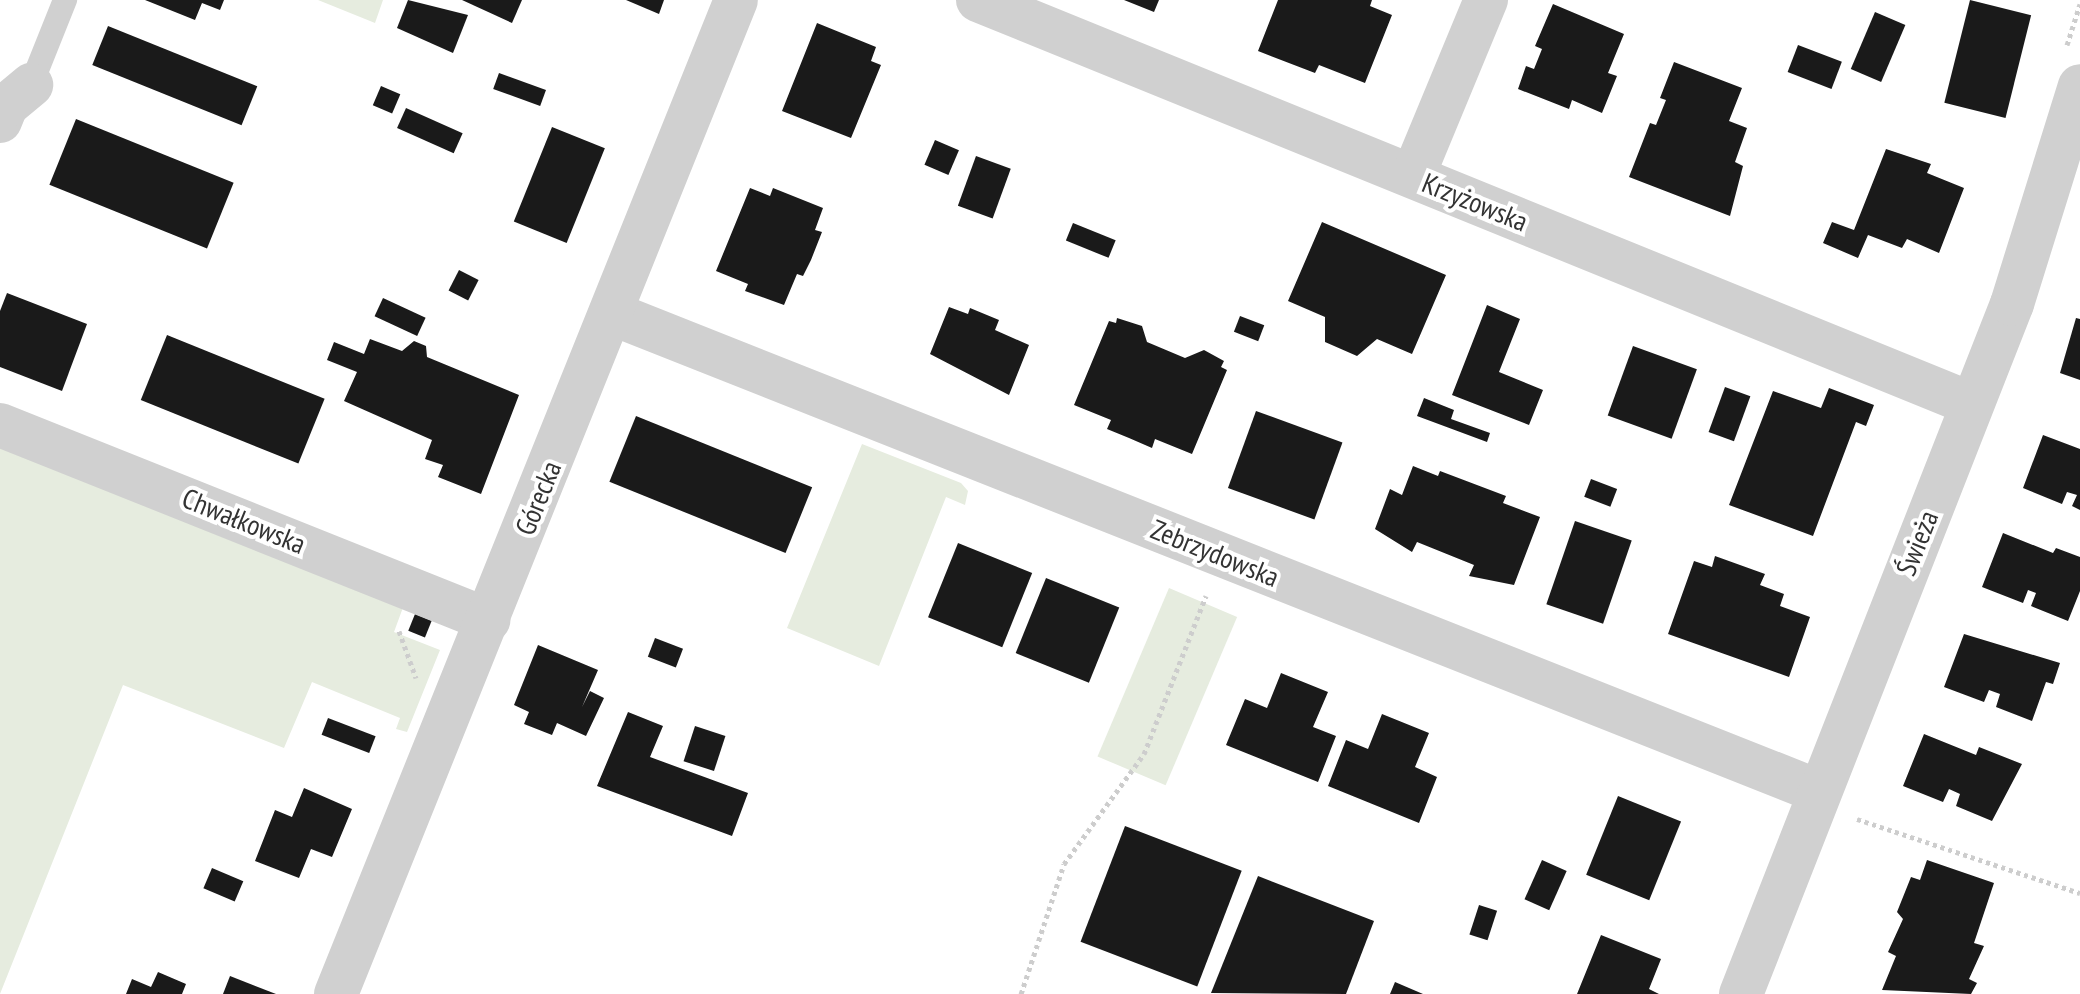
<!DOCTYPE html>
<html>
<head>
<meta charset="utf-8">
<style>
	body { margin:0 }
	#map { position:relative; width:2080px; height:994px; overflow:hidden; background:#fff; font-family:"PT Sans Narrow",sans-serif }
	div>[style] { position:absolute }
	[style*='--x'] { left:calc(var(--x)*1px); top:calc(var(--y)*1px); width:calc(var(--w)*1px); rotate:calc(var(--a)*1deg) }
	.green>* { inset:0; background:#e6ecdf; transform-origin:0 0 }
	.building>* { inset:0; background:#1a1a1a; transform-origin:0 0 }
	.path>* { height:5px; margin-top:-2.5px; transform-origin:0; background:repeating-linear-gradient(90deg,#cdcdcd 0 4px,transparent 0 8px) }
	.service>* { height:24px; margin:-12px; padding:0 12px; transform-origin:12px; border-radius:12px; background:#d0d0d0 }
	.minor>* { height:44px; margin:-22px; padding:0 22px; transform-origin:22px; border-radius:22px; background:#d0d0d0 }
	span { translate:-50% -50%; white-space:nowrap; text-align:center; line-height:1.15; -webkit-text-stroke:8px #fff; paint-order:stroke }
	.street-label { font-size:28px; color:#333 }
</style>
</head>
<body>
<div id="map">
	<div class="green">
		<i style="clip-path:polygon(318px 0,383px 0,375px 23px)"></i>
		<i style="clip-path:polygon(0 440px,405px 602px,394px 632px,440px 650px,407px 732px,396px 729px,400px 718px,312px 682px,284px 748px,123px 685px,0 994px)"></i>
		<i style="clip-path:polygon(862px 444px,961px 483px,968px 491px,965px 505px,946px 497px,879px 666px,787px 628px)"></i>
		<i style="left:1169px;top:588px;width:74px;height:183px;rotate:23deg"></i>
	</div>
	<div class="building">
		<i style="clip-path:polygon(145px 0,224px 0,220px 10px,202px 3px,195px 20px)"></i>
		<i style="clip-path:polygon(408px 0,468px 15px,453px 53px,397px 28px)"></i>
		<i style="clip-path:polygon(462px 0,522px 0,512px 23px)"></i>
		<i style="clip-path:polygon(626px 0,664px 0,659px 14px)"></i>
		<i style="clip-path:polygon(1124px 0,1159px 0,1154px 12px)"></i>
		<i style="clip-path:polygon(1278px 0,1372px 0,1370px 6px,1392px 15px,1365px 83px,1319px 65px,1315px 73px,1258px 51px)"></i>
		<i style="left:1970px;top:0;width:63px;height:106px;rotate:14deg"></i>
		<i style="clip-path:polygon(1553px 4px,1624px 34px,1608px 73px,1617px 76px,1602px 113px,1572px 100px,1569px 109px,1518px 89px,1526px 66px,1534px 69px,1542px 49px,1535px 46px)"></i>
		<i style="left:1875px;top:12px;width:33px;height:62px;rotate:23deg"></i>
		<i style="clip-path:polygon(817px 23px,876px 47px,871px 61px,881px 65px,851px 138px,782px 111px)"></i>
		<i style="left:108px;top:26px;width:161px;height:42px;rotate:22deg"></i>
		<i style="left:1798px;top:45px;width:47px;height:29px;rotate:21deg"></i>
		<i style="clip-path:polygon(1674px 62px,1742px 88px,1729px 121px,1747px 128px,1735px 162px,1743px 166px,1730px 216px,1629px 177px,1650px 123px,1656px 125px,1666px 100px,1660px 98px)"></i>
		<i style="left:499px;top:73px;width:50px;height:17px;rotate:20deg"></i>
		<i style="left:381px;top:86px;width:21px;height:21px;rotate:23deg"></i>
		<i style="left:406px;top:108px;width:62px;height:22px;rotate:24deg"></i>
		<i style="left:76px;top:119px;width:170px;height:71px;rotate:22deg"></i>
		<i style="left:552px;top:127px;width:57px;height:102px;rotate:22deg"></i>
		<i style="left:935px;top:140px;width:26px;height:27px;rotate:23deg"></i>
		<i style="clip-path:polygon(1886px 149px,1931px 164px,1927px 173px,1964px 188px,1939px 253px,1907px 239px,1902px 248px,1868px 235px,1858px 258px,1823px 243px,1832px 222px,1854px 230px)"></i>
		<i style="left:976px;top:156px;width:37px;height:53px;rotate:20deg"></i>
		<i style="clip-path:polygon(750px 188px,770px 196px,773px 188px,823px 208px,815px 230px,822px 232px,811px 260px,803px 276px,797px 274px,784px 305px,745px 291px,748px 284px,716px 271px)"></i>
		<i style="clip-path:polygon(1322px 222px,1446px 275px,1412px 354px,1377px 339px,1357px 356px,1325px 342px,1325px 317px,1288px 301px)"></i>
		<i style="left:1073px;top:223px;width:46px;height:19px;rotate:22deg"></i>
		<i style="left:459px;top:270px;width:22px;height:23px;rotate:27deg"></i>
		<i style="clip-path:polygon(7px 293px,87px 324px,62px 391px,0 367px,0 311px)"></i>
		<i style="left:383px;top:298px;width:47px;height:20px;rotate:25deg"></i>
		<i style="clip-path:polygon(1487px 305px,1520px 319px,1499px 372px,1543px 390px,1529px 425px,1452px 395px)"></i>
		<i style="clip-path:polygon(949px 307px,968px 314px,970px 308px,999px 320px,995px 330px,1029px 345px,1009px 395px,930px 354px)"></i>
		<i style="left:1240px;top:316px;width:26px;height:17px;rotate:21deg"></i>
		<i style="clip-path:polygon(1117px 318px,1142px 326px,1147px 342px,1185px 358px,1204px 350px,1224px 361px,1221px 367px,1227px 370px,1192px 454px,1155px 439px,1152px 448px,1129px 438px,1107px 429px,1111px 420px,1074px 405px,1109px 321px,1116px 323px)"></i>
		<i style="clip-path:polygon(2076px 318px,2080px 319px,2080px 380px,2060px 373px)"></i>
		<i style="left:167px;top:335px;width:170px;height:70px;rotate:22deg"></i>
		<i style="clip-path:polygon(370px 339px,402px 351px,414px 341px,426px 346px,427px 357px,519px 395px,481px 494px,438px 477px,443px 465px,425px 459px,432px 440px,344px 401px,357px 372px,327px 360px,334px 342px,364px 354px)"></i>
		<i style="left:1633px;top:346px;width:68px;height:74px;rotate:20deg"></i>
		<i style="left:1725px;top:387px;width:27px;height:48px;rotate:20deg"></i>
		<i style="clip-path:polygon(1829px 388px,1874px 405px,1866px 426px,1856px 422px,1813px 536px,1729px 505px,1773px 391px,1821px 408px)"></i>
		<i style="clip-path:polygon(1424px 398px,1454px 410px,1451px 419px,1490px 433px,1487px 442px,1417px 416px)"></i>
		<i style="left:1256px;top:411px;width:92px;height:82px;rotate:20deg"></i>
		<i style="left:636px;top:416px;width:190px;height:71px;rotate:22deg"></i>
		<i style="clip-path:polygon(2043px 435px,2080px 449px,2080px 510px,2072px 506px,2077px 495px,2067px 492px,2062px 504px,2023px 488px)"></i>
		<i style="clip-path:polygon(1413px 466px,1438px 476px,1440px 471px,1506px 496px,1503px 503px,1540px 517px,1514px 585px,1469px 576px,1474px 565px,1417px 542px,1412px 552px,1375px 529px,1390px 489px,1402px 495px)"></i>
		<i style="left:1591px;top:479px;width:28px;height:19px;rotate:21deg"></i>
		<i style="left:1575px;top:521px;width:60px;height:88px;rotate:19deg"></i>
		<i style="clip-path:polygon(2003px 533px,2053px 553px,2056px 548px,2080px 557px,2080px 591px,2068px 621px,2031px 606px,2036px 593px,2028px 590px,2023px 603px,1982px 587px)"></i>
		<i style="left:958px;top:543px;width:80px;height:80px;rotate:22deg"></i>
		<i style="clip-path:polygon(1715px 556px,1765px 574px,1760px 585px,1784px 594px,1780px 606px,1810px 617px,1789px 677px,1668px 634px,1694px 561px,1712px 567px)"></i>
		<i style="left:1046px;top:578px;width:79px;height:81px;rotate:22deg"></i>
		<i style="left:415px;top:614px;width:18px;height:18px;rotate:22deg"></i>
		<i style="clip-path:polygon(1964px 634px,2060px 663px,2053px 684px,2046px 682px,2032px 721px,1996px 707px,2000px 694px,1989px 690px,1984px 702px,1944px 687px)"></i>
		<i style="left:655px;top:638px;width:30px;height:20px;rotate:21deg"></i>
		<i style="clip-path:polygon(538px 645px,598px 670px,582px 707px,590px 691px,604px 698px,586px 736px,557px 723px,552px 735px,524px 724px,529px 712px,514px 705px)"></i>
		<i style="clip-path:polygon(1281px 673px,1328px 692px,1313px 727px,1336px 736px,1318px 782px,1226px 745px,1245px 699px,1267px 708px)"></i>
		<i style="clip-path:polygon(628px 712px,663px 726px,650px 757px,748px 793px,732px 836px,597px 786px)"></i>
		<i style="clip-path:polygon(1382px 714px,1429px 733px,1415px 767px,1437px 777px,1419px 823px,1328px 786px,1346px 740px,1368px 749px)"></i>
		<i style="left:328px;top:718px;width:51px;height:18px;rotate:21deg"></i>
		<i style="left:695px;top:726px;width:32px;height:37px;rotate:18deg"></i>
		<i style="clip-path:polygon(1924px 734px,1976px 755px,1979px 747px,2022px 764px,1992px 821px,1956px 806px,1960px 794px,1949px 789px,1943px 802px,1903px 786px)"></i>
		<i style="clip-path:polygon(304px 788px,352px 809px,332px 857px,311px 849px,299px 878px,255px 861px,275px 810px,292px 817px)"></i>
		<i style="left:1618px;top:796px;width:68px;height:85px;rotate:22deg"></i>
		<i style="left:1125px;top:826px;width:125px;height:124px;rotate:21deg"></i>
		<i style="left:1542px;top:860px;width:27px;height:43px;rotate:24deg"></i>
		<i style="clip-path:polygon(1927px 860px,1994px 883px,1974px 943px,1984px 946px,1969px 979px,1977px 983px,1971px 994px,1882px 990px,1896px 956px,1888px 952px,1903px 919px,1897px 912px,1911px 877px,1920px 880px)"></i>
		<i style="left:212px;top:868px;width:34px;height:22px;rotate:23deg"></i>
		<i style="clip-path:polygon(1258px 876px,1374px 921px,1346px 994px,1211px 993px)"></i>
		<i style="left:1479px;top:905px;width:19px;height:31px;rotate:18deg"></i>
		<i style="clip-path:polygon(1601px 935px,1661px 959px,1649px 989px,1659px 994px,1577px 994px)"></i>
		<i style="clip-path:polygon(158px 972px,186px 984px,182px 994px,126px 994px,132px 979px,151px 987px)"></i>
		<i style="clip-path:polygon(230px 976px,276px 994px,223px 994px)"></i>
		<i style="clip-path:polygon(1395px 982px,1423px 994px,1390px 994px)"></i>
	</div>
	<div class="path">
		<i style="--x:2067;--y:45;--w:43;--a:-72.4"></i>
		<i style="--x:399;--y:631;--w:50;--a:70.1"></i>
		<i style="--x:1857;--y:819;--w:235;--a:18.4"></i>
		<i style="--x:1021;--y:994;--w:137;--a:-71.7"></i>
		<i style="--x:1064;--y:864;--w:136;--a:-54"></i>
		<i style="--x:1144;--y:754;--w:170;--a:-68.6"></i>
	</div>
	<div class="service">
		<i style="--x:31;--y:85;--w:92;--a:-68.2"></i>
	</div>
	<div class="minor">
		<i style="--x:978;--y:0;--w:1073;--a:22.12"></i>
		<i style="--x:0;--y:121;--w:16;--a:-68"></i>
		<i style="--x:6;--y:106;--w:33;--a:-40"></i>
		<i style="--x:1413;--y:176;--w:191;--a:-67.5"></i>
		<i style="--x:611;--y:313;--w:1300;--a:21.61"></i>
		<i style="--x:0;--y:425;--w:526;--a:21.78"></i>
		<i style="--x:336;--y:994;--w:1071;--a:-68.08"></i>
		<i style="--x:1741;--y:994;--w:741;--a:-68.56"></i>
		<i style="--x:2012;--y:304;--w:228;--a:-72.7"></i>
	</div>
	<div class="street-label">
		<span style="left:1475px;top:202px;rotate:22deg">Krzyżowska</span>
		<span style="left:538px;top:498px;rotate:-68deg">Górecka</span>
		<span style="left:244px;top:521px;rotate:22deg">Chwałkowska</span>
		<span style="left:1917px;top:543px;rotate:-68deg">Świeża</span>
		<span style="left:1215px;top:553px;rotate:22deg">Zebrzydowska</span>
	</div>
</div>
</body>
</html>
